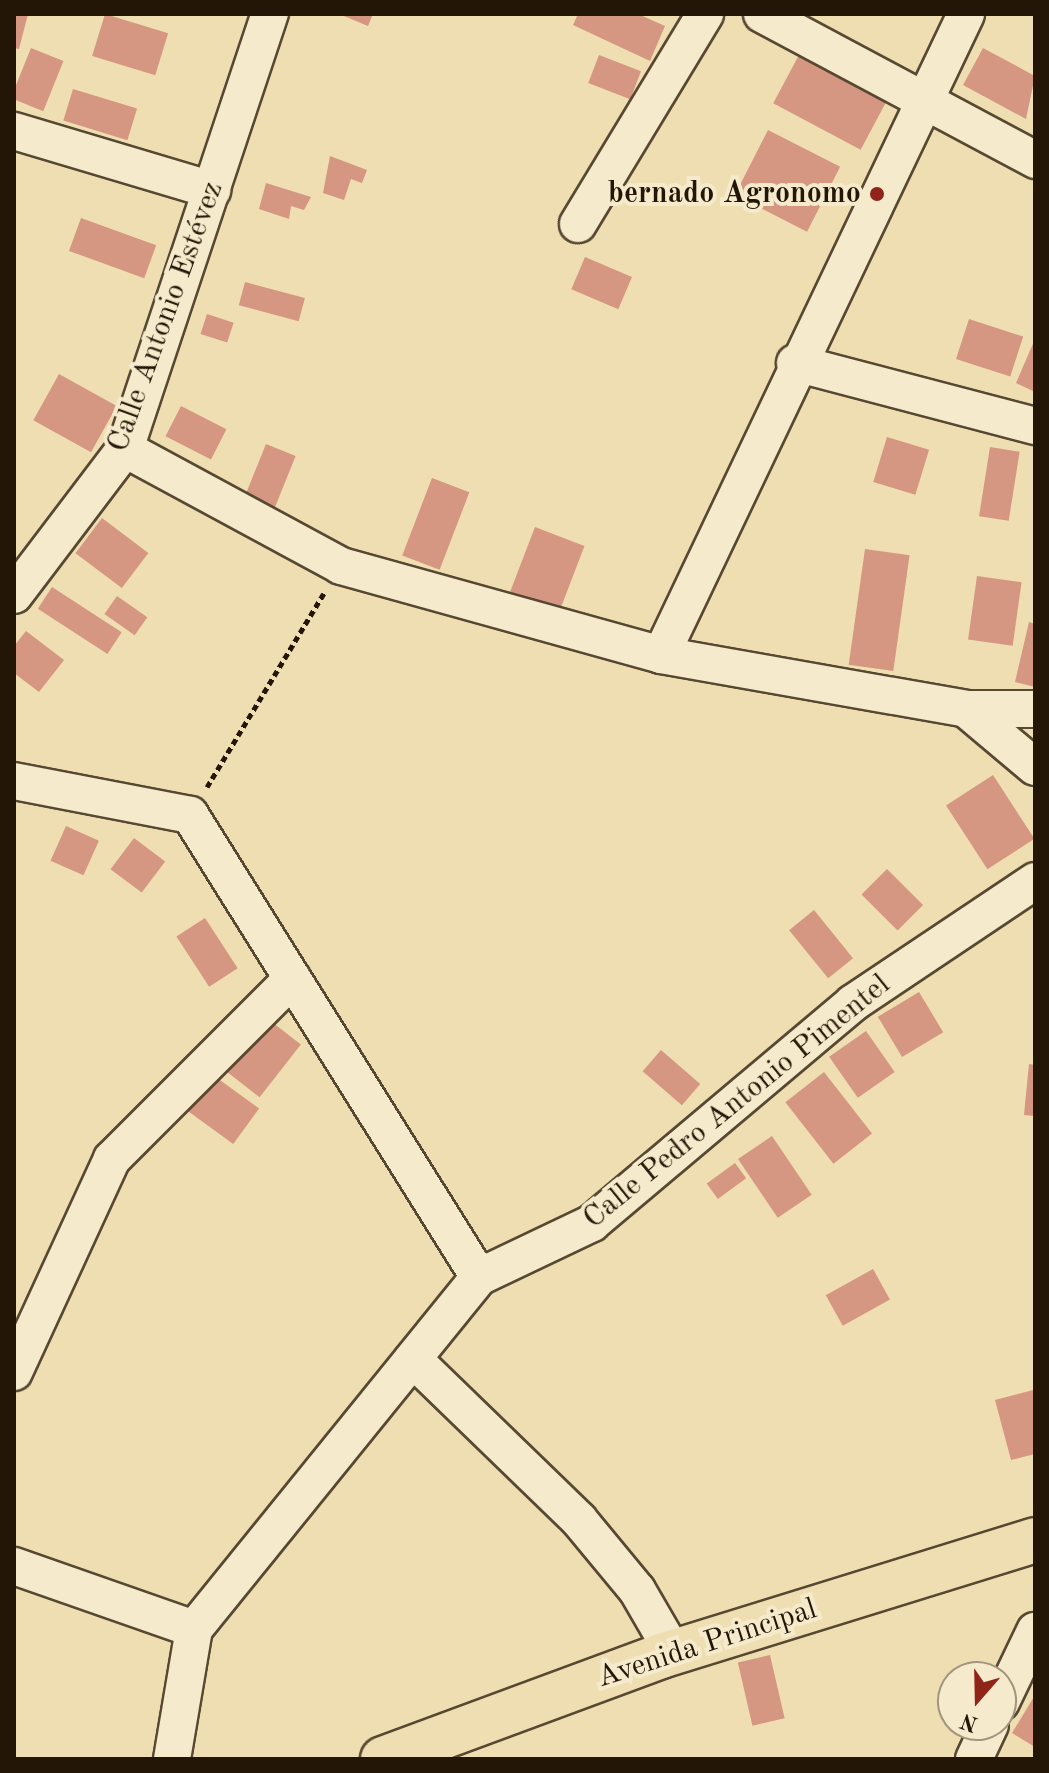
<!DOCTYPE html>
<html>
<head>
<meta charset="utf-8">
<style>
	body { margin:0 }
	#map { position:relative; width:1049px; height:1773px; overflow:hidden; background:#efdeb1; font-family:"Old Standard TT",serif }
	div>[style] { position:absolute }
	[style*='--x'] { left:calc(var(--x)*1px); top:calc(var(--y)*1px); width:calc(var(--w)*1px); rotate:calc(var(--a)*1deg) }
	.building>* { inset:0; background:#d59682; transform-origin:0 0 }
	.path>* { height:5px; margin-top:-2.5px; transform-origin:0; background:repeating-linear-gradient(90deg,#241607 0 6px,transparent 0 10px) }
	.roads { filter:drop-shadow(2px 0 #574832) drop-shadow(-2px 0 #574832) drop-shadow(0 2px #574832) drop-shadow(0 -2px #574832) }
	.minor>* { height:36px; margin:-18px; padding:0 18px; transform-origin:18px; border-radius:18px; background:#f5eacc }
	.major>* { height:44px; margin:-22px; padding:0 22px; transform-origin:22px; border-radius:22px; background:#efdeb1 }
	.dots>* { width:22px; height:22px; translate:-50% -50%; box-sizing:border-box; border:4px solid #f5eacc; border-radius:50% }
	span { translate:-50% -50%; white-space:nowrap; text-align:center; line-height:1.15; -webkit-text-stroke:8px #f5eacc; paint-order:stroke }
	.poi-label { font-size:30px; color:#241607; font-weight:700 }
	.right { translate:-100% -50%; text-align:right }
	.street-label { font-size:30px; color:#241607 }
	.frame { position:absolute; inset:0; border:16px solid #241607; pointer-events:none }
	.north { position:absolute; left:937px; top:1661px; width:80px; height:80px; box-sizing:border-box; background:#f5eacc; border:2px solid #a1957d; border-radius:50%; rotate:200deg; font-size:22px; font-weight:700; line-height:32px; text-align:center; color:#241607 }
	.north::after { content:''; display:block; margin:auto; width:28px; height:36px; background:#8f2418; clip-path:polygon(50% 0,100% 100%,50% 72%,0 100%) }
</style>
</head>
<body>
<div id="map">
	<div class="building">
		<i style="clip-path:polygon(14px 14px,28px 14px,19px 49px,14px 48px)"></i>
		<i style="left:105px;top:14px;width:66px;height:44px;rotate:17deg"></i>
		<i style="clip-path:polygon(339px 14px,373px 14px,368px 26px)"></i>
		<i style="clip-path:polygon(578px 14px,638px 14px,665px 26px,650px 61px,573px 25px)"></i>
		<i style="left:31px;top:48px;width:35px;height:54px;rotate:22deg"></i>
		<i style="clip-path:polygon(983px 48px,1035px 76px,1026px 119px,963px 85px)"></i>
		<i style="left:800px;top:53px;width:99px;height:57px;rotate:28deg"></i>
		<i style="left:599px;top:55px;width:45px;height:30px;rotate:21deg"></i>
		<i style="left:73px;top:89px;width:67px;height:33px;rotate:17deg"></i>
		<i style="left:768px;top:130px;width:81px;height:73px;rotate:27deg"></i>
		<i style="clip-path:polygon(330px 156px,367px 170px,362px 183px,351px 179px,344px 200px,323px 193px)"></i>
		<i style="clip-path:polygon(266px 183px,311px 197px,304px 210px,291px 206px,289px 219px,259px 209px)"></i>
		<i style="left:81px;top:218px;width:80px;height:35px;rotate:20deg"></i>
		<i style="left:585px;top:257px;width:51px;height:35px;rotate:23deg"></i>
		<i style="left:245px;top:282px;width:62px;height:24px;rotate:15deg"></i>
		<i style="left:207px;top:314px;width:28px;height:21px;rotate:18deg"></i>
		<i style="left:969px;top:319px;width:57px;height:42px;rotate:18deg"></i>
		<i style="clip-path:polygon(1035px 339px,1035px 392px,1016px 383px)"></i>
		<i style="left:59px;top:374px;width:66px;height:53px;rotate:29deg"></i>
		<i style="left:181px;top:406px;width:51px;height:34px;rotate:27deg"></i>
		<i style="left:887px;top:437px;width:44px;height:47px;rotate:17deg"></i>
		<i style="left:266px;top:444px;width:32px;height:57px;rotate:22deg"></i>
		<i style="left:990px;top:447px;width:30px;height:70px;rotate:9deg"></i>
		<i style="left:432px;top:478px;width:40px;height:83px;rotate:21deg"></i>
		<i style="left:102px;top:518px;width:58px;height:44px;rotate:37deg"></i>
		<i style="left:535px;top:527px;width:53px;height:72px;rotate:21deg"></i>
		<i style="left:865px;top:549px;width:45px;height:117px;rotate:8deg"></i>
		<i style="left:977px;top:576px;width:45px;height:64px;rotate:8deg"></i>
		<i style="left:52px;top:587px;width:83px;height:26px;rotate:33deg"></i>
		<i style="left:117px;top:596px;width:37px;height:22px;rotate:35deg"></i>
		<i style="clip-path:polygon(1029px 622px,1035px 624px,1035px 687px,1015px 682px)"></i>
		<i style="clip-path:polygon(26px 631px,64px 660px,39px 692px,14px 673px,14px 646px)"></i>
		<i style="left:993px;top:775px;width:76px;height:56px;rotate:57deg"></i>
		<i style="left:66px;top:826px;width:36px;height:38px;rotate:24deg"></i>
		<i style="left:134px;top:838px;width:39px;height:39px;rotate:37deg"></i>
		<i style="left:887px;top:869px;width:51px;height:36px;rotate:45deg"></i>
		<i style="left:814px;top:910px;width:62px;height:32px;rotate:51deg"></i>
		<i style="left:205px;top:918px;width:60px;height:34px;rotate:57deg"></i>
		<i style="left:919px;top:992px;width:47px;height:48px;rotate:59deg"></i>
		<i style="left:263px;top:1015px;width:48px;height:67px;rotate:38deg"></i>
		<i style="left:866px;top:1031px;width:50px;height:45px;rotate:55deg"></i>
		<i style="left:661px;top:1050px;width:52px;height:28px;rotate:41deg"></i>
		<i style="clip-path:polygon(1029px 1064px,1035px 1065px,1035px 1116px,1024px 1115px)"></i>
		<i style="left:824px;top:1072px;width:78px;height:49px;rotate:52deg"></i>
		<i style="left:213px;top:1075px;width:57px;height:44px;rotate:36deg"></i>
		<i style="left:772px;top:1136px;width:71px;height:41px;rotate:56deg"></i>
		<i style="left:735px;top:1163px;width:19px;height:35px;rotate:54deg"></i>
		<i style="left:873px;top:1269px;width:35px;height:54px;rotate:61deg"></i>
		<i style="clip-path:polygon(1033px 1390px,1035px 1454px,1011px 1460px,995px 1400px)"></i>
		<i style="left:770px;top:1655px;width:65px;height:33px;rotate:77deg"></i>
		<i style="clip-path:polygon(1035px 1695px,1035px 1747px,1012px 1733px)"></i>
	</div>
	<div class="path">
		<i style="--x:207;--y:787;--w:227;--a:-58.9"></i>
	</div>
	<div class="roads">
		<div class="minor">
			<i style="--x:762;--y:14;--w:310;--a:28.1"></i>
			<i style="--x:14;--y:131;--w:207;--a:16.6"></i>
			<i style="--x:578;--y:224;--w:245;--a:-58.8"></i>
			<i style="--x:795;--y:363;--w:248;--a:14.7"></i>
			<i style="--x:125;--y:449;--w:246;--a:28.4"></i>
			<i style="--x:341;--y:566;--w:332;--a:15.5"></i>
			<i style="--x:661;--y:655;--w:310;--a:10"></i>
			<i style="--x:966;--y:709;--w:90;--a:40"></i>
			<i style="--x:14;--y:595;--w:183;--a:-52.8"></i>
			<i style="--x:125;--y:449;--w:459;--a:-71.6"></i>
			<i style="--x:661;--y:655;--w:710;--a:-64.55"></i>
			<i style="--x:966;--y:709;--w:69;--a:0"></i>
			<i style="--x:14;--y:781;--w:179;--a:10.9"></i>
			<i style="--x:190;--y:815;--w:545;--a:57.97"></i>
			<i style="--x:413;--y:1359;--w:231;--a:44.1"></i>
			<i style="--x:579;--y:1520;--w:91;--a:50.4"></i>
			<i style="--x:637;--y:1590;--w:72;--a:59.9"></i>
			<i style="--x:14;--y:1372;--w:234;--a:-65.3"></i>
			<i style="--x:112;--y:1159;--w:255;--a:-45"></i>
			<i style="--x:14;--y:1566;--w:191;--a:19.3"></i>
			<i style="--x:1001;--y:1702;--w:79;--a:-64.4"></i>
			<i style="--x:172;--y:1759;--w:132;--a:-80.4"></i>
			<i style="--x:194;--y:1629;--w:453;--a:-51"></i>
			<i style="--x:479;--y:1277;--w:125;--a:-25.5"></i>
			<i style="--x:592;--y:1223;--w:341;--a:-40.1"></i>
			<i style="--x:853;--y:1003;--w:219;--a:-33.8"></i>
			<i style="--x:974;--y:1759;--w:38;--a:-65"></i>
		</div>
		<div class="major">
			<i style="--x:383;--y:1759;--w:296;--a:-20.3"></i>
			<i style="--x:661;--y:1656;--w:392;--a:-17.2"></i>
		</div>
	</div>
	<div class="dots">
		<i style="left:877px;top:194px;background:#8f2418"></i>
	</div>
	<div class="poi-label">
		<span class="right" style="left:861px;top:194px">bernado Agronomo</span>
	</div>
	<div class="street-label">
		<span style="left:166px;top:317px;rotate:-70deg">Calle Antonio Estévez</span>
		<span style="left:737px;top:1102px;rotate:-39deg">Calle Pedro Antonio Pimentel</span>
		<span style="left:707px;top:1644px;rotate:-18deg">Avenida Principal</span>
	</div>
	<div class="frame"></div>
	<div class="north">N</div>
</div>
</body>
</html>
